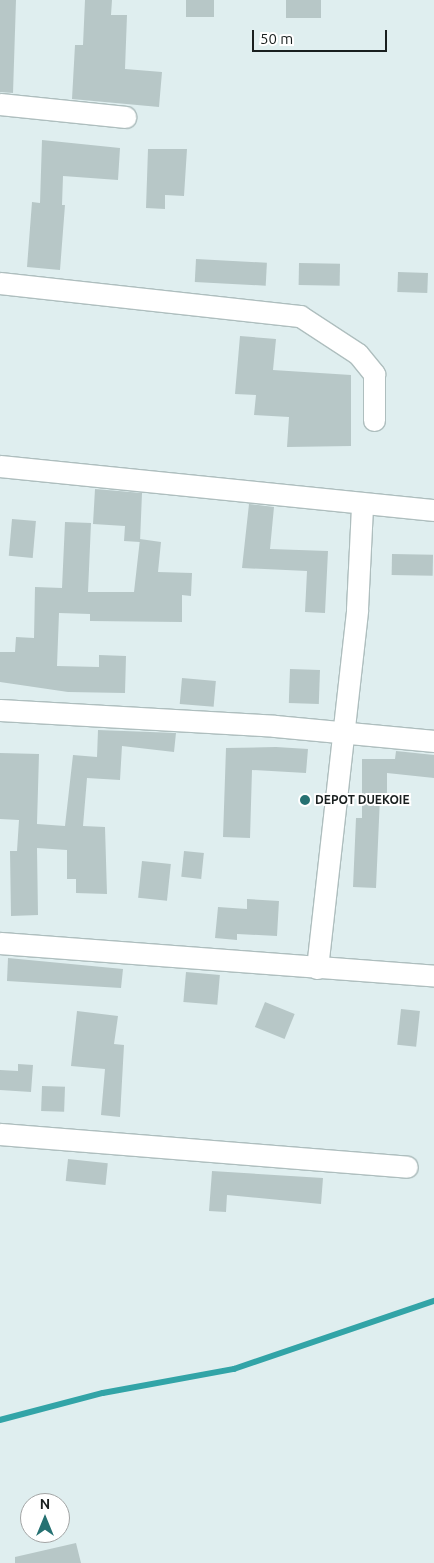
<!DOCTYPE html>
<html>
<head>
<meta charset="utf-8">
<style>
	body { margin:0 }
	#map { position:relative; width:434px; height:1563px; overflow:hidden; background:#dfeeef; font-family:Ubuntu,sans-serif }
	div>[style] { position:absolute }
	[style*='--x'] { left:calc(var(--x)*1px); top:calc(var(--y)*1px); width:calc(var(--w)*1px); rotate:calc(var(--a)*1deg) }
	.stream>* { height:5.5px; margin:-2.75px; padding:0 2.75px; transform-origin:2.75px; border-radius:2.75px; background:#32a4a7 }
	.building>* { inset:0; background:#b7c7c7; transform-origin:0 0 }
	.roads { filter:drop-shadow(1px 0 #aebebe) drop-shadow(-1px 0 #aebebe) drop-shadow(0 1px #aebebe) drop-shadow(0 -1px #aebebe) }
	.minor>* { height:21px; margin:-10.5px; padding:0 10.5px; transform-origin:10.5px; border-radius:10.5px; background:#fff }
	.dots>* { width:14px; height:14px; translate:-50% -50%; box-sizing:border-box; border:2px solid #fff; border-radius:50% }
	span { translate:-50% -50%; white-space:nowrap; text-align:center; line-height:1.15; -webkit-text-stroke:4px #fff; paint-order:stroke }
	.poi-label { font-size:12px; color:#191f1f; font-weight:700 }
	.left { translate:0 -50%; text-align:left }
	.north { position:absolute; left:20px; top:1493px; width:50px; height:50px; box-sizing:border-box; background:#fff; border:1px solid #a3a5a5; border-radius:50%; rotate:0deg; font-size:14px; font-weight:700; line-height:20px; text-align:center; color:#191f1f }
	.north::after { content:''; display:block; margin:auto; width:18px; height:22px; background:#267172; clip-path:polygon(50% 0,100% 100%,50% 72%,0 100%) }
	.scale { position:absolute; left:252px; top:30px; width:135px; height:22px; box-sizing:border-box; border:2px solid #191f1f; border-top:0; padding-left:6px; font-size:15px; line-height:18px; white-space:nowrap; color:#191f1f; -webkit-text-stroke:4px #fff; paint-order:stroke }
</style>
</head>
<body>
<div id="map">
	<div class="stream">
		<i style="--x:0;--y:1420;--w:106;--a:-14.7"></i>
		<i style="--x:103;--y:1393;--w:133;--a:-10.4"></i>
		<i style="--x:234;--y:1369;--w:211;--a:-18.8"></i>
	</div>
	<div class="building">
		<i style="clip-path:polygon(0 0,16px 0,13px 93px,0 92px)"></i>
		<i style="clip-path:polygon(85px 0,112px 0,111px 15px,127px 15px,125px 69px,162px 72px,159px 107px,72px 99px,75px 45px,83px 45px)"></i>
		<i style="left:186px;top:0;width:28px;height:17px"></i>
		<i style="left:286px;top:0;width:35px;height:18px"></i>
		<i style="clip-path:polygon(42px 140px,120px 148px,118px 180px,63px 176px,62px 205px,65px 205px,60px 270px,27px 267px,32px 202px,40px 203px)"></i>
		<i style="clip-path:polygon(148px 149px,187px 149px,184px 196px,165px 195px,165px 209px,146px 208px)"></i>
		<i style="left:196px;top:259px;width:71px;height:23px;rotate:3deg"></i>
		<i style="left:299px;top:263px;width:41px;height:22px;rotate:1deg"></i>
		<i style="left:398px;top:272px;width:30px;height:20px;rotate:2deg"></i>
		<i style="clip-path:polygon(240px 336px,276px 339px,273px 370px,351px 375px,351px 446px,287px 447px,289px 417px,254px 415px,256px 395px,235px 394px)"></i>
		<i style="clip-path:polygon(95px 489px,142px 493px,140px 542px,124px 541px,125px 526px,93px 524px)"></i>
		<i style="clip-path:polygon(249px 504px,274px 507px,270px 549px,328px 551px,325px 613px,305px 612px,307px 571px,242px 568px)"></i>
		<i style="left:12px;top:519px;width:24px;height:37px;rotate:5deg"></i>
		<i style="clip-path:polygon(65px 522px,91px 523px,88px 592px,134px 592px,140px 539px,161px 542px,158px 572px,192px 573px,191px 596px,182px 595px,182px 622px,90px 621px,90px 614px,59px 613px,57px 666px,99px 667px,99px 655px,126px 656px,125px 693px,68px 692px,0 682px,0 652px,15px 652px,16px 637px,34px 638px,35px 587px,62px 588px)"></i>
		<i style="left:392px;top:554px;width:41px;height:21px;rotate:1deg"></i>
		<i style="left:290px;top:669px;width:30px;height:34px;rotate:2deg"></i>
		<i style="left:182px;top:678px;width:34px;height:26px;rotate:5deg"></i>
		<i style="clip-path:polygon(98px 730px,176px 733px,174px 752px,122px 746px,120px 780px,87px 778px,83px 826px,105px 827px,107px 894px,76px 893px,76px 879px,67px 879px,67px 850px,37px 848px,38px 915px,11px 916px,10px 851px,17px 851px,19px 820px,0 819px,0 753px,39px 754px,37px 824px,65px 826px,73px 755px,97px 757px)"></i>
		<i style="clip-path:polygon(276px 747px,308px 749px,306px 773px,252px 770px,250px 838px,223px 837px,226px 748px)"></i>
		<i style="clip-path:polygon(396px 751px,434px 755px,434px 778px,387px 773px,387px 797px,380px 797px,376px 888px,353px 887px,356px 818px,362px 818px,362px 759px,395px 759px)"></i>
		<i style="left:184px;top:851px;width:20px;height:26px;rotate:6deg"></i>
		<i style="left:142px;top:861px;width:29px;height:37px;rotate:6deg"></i>
		<i style="clip-path:polygon(247px 899px,279px 901px,277px 936px,237px 934px,237px 940px,215px 938px,218px 907px,247px 909px)"></i>
		<i style="clip-path:polygon(8px 958px,123px 969px,121px 988px,7px 981px)"></i>
		<i style="left:186px;top:972px;width:34px;height:30px;rotate:5deg"></i>
		<i style="left:265px;top:1002px;width:32px;height:27px;rotate:22deg"></i>
		<i style="left:401px;top:1009px;width:19px;height:36px;rotate:6deg"></i>
		<i style="clip-path:polygon(77px 1011px,118px 1016px,114px 1044px,124px 1045px,120px 1117px,101px 1115px,105px 1069px,71px 1066px)"></i>
		<i style="clip-path:polygon(18px 1064px,33px 1065px,31px 1092px,0 1090px,0 1070px,18px 1071px)"></i>
		<i style="left:42px;top:1086px;width:23px;height:25px;rotate:2deg"></i>
		<i style="left:68px;top:1159px;width:40px;height:22px;rotate:6deg"></i>
		<i style="clip-path:polygon(212px 1171px,323px 1178px,321px 1204px,227px 1195px,226px 1212px,209px 1211px)"></i>
		<i style="clip-path:polygon(76px 1543px,81px 1563px,15px 1563px,15px 1557px)"></i>
	</div>
	<div class="roads">
		<div class="minor">
			<i style="--x:0;--y:104;--w:126;--a:5.9"></i>
			<i style="--x:0;--y:283;--w:302;--a:6.3"></i>
			<i style="--x:300;--y:316;--w:69;--a:33.2"></i>
			<i style="--x:358;--y:354;--w:26;--a:51"></i>
			<i style="--x:374;--y:374;--w:46;--a:90"></i>
			<i style="--x:0;--y:466;--w:436;--a:5.8"></i>
			<i style="--x:0;--y:710;--w:275;--a:3.3"></i>
			<i style="--x:275;--y:726;--w:160;--a:5.4"></i>
			<i style="--x:0;--y:943;--w:435;--a:4.3"></i>
			<i style="--x:317;--y:968;--w:361;--a:-83.6"></i>
			<i style="--x:357;--y:609;--w:104;--a:-87.2"></i>
			<i style="--x:0;--y:1134;--w:408;--a:4.6"></i>
		</div>
	</div>
	<div class="dots">
		<i style="left:305px;top:800px;background:#267172"></i>
	</div>
	<div class="poi-label">
		<span class="left" style="left:315px;top:800px">DEPOT DUEKOIE</span>
	</div>
	<div class="north">N</div>
	<div class="scale">50 m</div>
</div>
</body>
</html>
